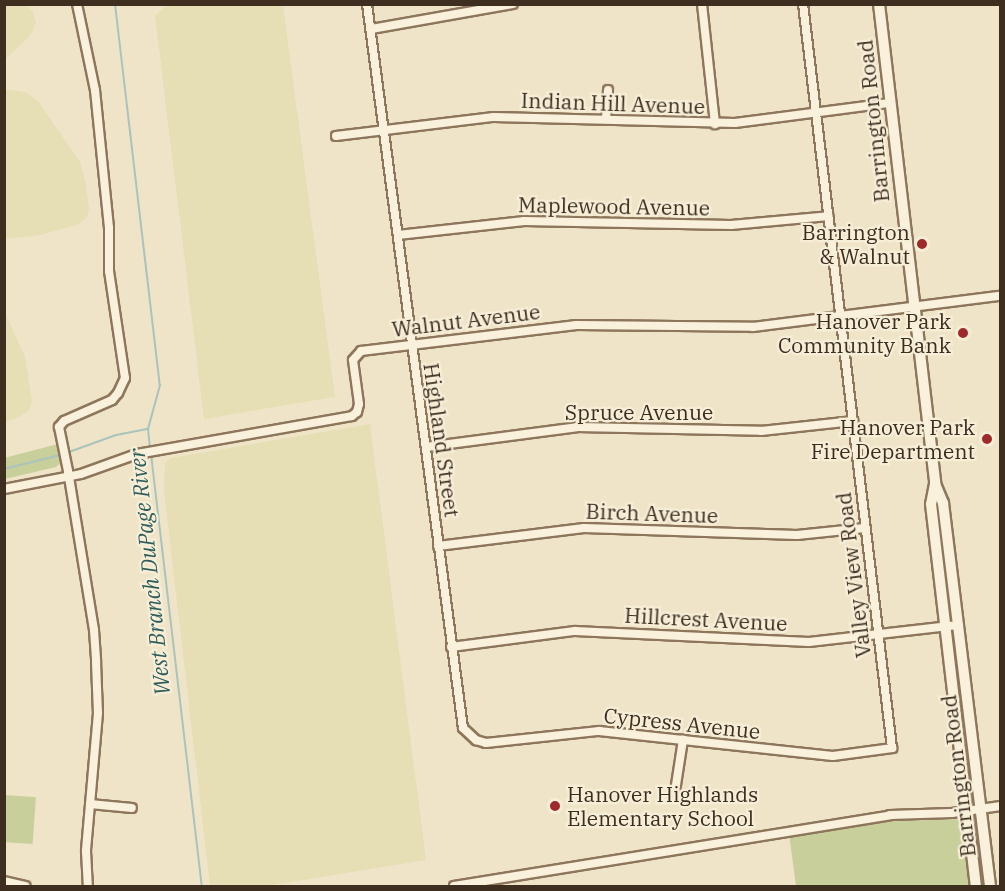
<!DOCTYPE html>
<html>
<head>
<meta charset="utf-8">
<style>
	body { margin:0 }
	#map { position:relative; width:1005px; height:891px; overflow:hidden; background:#f0e4c8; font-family:"IBM Plex Serif",serif }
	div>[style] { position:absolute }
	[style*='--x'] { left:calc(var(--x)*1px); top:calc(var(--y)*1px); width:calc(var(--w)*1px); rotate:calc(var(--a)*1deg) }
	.farmland>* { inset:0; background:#e6deb5 }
	.green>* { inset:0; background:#c9cf9b; transform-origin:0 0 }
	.stream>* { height:2px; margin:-1px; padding:0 1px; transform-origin:1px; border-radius:1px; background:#a9c4bc }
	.roads { filter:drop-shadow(2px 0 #8d765c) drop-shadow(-2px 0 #8d765c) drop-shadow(0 2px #8d765c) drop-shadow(0 -2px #8d765c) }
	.street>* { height:8px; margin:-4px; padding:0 4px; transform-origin:4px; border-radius:4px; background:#faf1dc }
	.secondary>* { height:10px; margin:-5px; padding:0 5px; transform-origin:5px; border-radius:5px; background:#faf1dc }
	.dots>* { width:16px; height:16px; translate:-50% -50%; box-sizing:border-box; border:3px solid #f7eed8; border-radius:50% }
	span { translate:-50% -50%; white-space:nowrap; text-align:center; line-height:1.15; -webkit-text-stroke:4.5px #f7eed8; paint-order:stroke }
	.street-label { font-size:21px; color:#3d2e20 }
	.poi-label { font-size:21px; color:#3d2e20 }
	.right { translate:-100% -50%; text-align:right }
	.left { translate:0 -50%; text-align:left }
	.water-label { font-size:22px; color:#2f5d5a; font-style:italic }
	.frame { position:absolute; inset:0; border:6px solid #3d2e20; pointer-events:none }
</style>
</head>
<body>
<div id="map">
	<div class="farmland">
		<i style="clip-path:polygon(5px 4px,27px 5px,33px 12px,36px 23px,30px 36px,5px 59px)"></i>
		<i style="clip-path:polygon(179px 4px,283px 5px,335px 397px,204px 419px,155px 16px,166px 6px)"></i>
		<i style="clip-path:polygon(4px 89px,25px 92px,38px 101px,80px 162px,86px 184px,89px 209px,87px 217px,79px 224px,41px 235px,5px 239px)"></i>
		<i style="clip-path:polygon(4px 311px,25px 357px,32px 401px,29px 410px,19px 417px,5px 422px)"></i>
		<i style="clip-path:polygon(370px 424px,426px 860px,266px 886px,210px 886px,164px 491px,165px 463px,171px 458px)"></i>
	</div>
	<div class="green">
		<i style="clip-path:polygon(58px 444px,63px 461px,56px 467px,5px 479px,4px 458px)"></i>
		<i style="left:5px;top:795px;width:31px;height:47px;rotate:4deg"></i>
		<i style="clip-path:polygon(962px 819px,970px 886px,796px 886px,789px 834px,867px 822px)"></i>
	</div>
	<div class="stream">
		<i style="--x:115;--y:4;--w:384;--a:83.3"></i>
		<i style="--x:160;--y:385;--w:46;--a:105.3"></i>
		<i style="--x:148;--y:429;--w:20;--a:84"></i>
		<i style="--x:69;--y:452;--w:50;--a:-19.9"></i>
		<i style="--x:116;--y:435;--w:33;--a:-11"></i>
		<i style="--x:151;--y:454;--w:435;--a:83.3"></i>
		<i style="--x:4;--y:469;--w:58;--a:-14"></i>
	</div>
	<div class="roads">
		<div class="street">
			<i style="--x:77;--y:4;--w:88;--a:78.2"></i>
			<i style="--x:95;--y:90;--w:139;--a:84.2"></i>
			<i style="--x:109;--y:228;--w:43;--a:90"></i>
			<i style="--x:109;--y:271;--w:108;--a:81.5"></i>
			<i style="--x:125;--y:378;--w:17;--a:115"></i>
			<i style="--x:118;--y:393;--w:9;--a:131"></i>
			<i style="--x:112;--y:400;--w:52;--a:156.4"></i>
			<i style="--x:64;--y:421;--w:8;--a:130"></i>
			<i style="--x:59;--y:427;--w:45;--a:78.4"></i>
			<i style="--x:68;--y:471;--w:161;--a:80.7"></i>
			<i style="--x:94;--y:630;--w:32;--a:86"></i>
			<i style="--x:96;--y:662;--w:51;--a:87.8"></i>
			<i style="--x:98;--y:713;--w:139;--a:95"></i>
			<i style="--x:86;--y:851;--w:35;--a:87"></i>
			<i style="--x:367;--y:4;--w:730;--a:82.45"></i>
			<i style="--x:463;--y:728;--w:18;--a:43"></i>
			<i style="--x:476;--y:740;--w:10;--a:17"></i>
			<i style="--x:486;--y:743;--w:114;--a:-6.1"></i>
			<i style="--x:599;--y:731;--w:235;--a:6.1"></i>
			<i style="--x:833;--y:756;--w:60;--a:-7.7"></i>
			<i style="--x:892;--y:748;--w:749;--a:-96.82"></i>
			<i style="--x:702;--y:4;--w:121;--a:83.8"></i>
			<i style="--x:371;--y:29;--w:144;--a:-10"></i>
			<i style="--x:606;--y:119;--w:29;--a:-86"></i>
			<i style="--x:336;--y:136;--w:159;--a:-6.9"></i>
			<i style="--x:494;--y:117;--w:241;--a:1.4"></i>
			<i style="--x:735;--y:123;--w:156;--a:-7.4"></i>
			<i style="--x:398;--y:235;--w:127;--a:-6.3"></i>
			<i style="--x:524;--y:221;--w:207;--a:1.1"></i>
			<i style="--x:731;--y:225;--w:98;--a:-5.2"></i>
			<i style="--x:426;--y:447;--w:152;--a:-7.5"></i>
			<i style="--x:577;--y:427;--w:184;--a:1.2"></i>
			<i style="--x:761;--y:431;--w:93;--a:-6.2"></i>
			<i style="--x:4;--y:489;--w:78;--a:-11"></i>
			<i style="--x:81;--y:474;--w:59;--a:-19.7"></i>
			<i style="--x:137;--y:454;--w:218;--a:-10"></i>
			<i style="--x:352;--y:416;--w:6;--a:-39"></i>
			<i style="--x:357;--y:412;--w:8;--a:-76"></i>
			<i style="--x:359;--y:404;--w:44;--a:-97.8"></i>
			<i style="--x:353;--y:360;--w:12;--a:-48"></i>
			<i style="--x:361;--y:351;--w:217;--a:-6.9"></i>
			<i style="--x:576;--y:325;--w:177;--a:0.6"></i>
			<i style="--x:753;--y:327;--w:249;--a:-7.2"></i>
			<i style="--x:438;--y:546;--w:147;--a:-7"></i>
			<i style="--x:584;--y:528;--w:213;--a:1.9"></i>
			<i style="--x:797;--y:535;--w:68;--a:-5.9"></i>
			<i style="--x:451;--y:647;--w:125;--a:-7.4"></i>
			<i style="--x:575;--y:631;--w:234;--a:2.7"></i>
			<i style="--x:809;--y:642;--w:151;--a:-6.5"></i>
			<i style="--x:676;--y:785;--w:46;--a:-81.2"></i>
			<i style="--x:90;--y:804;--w:42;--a:5.4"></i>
			<i style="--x:4;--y:881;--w:22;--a:13"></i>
			<i style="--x:454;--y:886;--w:442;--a:-9.2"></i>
			<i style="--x:890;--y:815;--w:62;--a:-1.8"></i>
			<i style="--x:952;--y:813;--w:49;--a:-8.3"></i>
		</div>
		<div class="secondary">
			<i style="--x:879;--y:4;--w:483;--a:83.3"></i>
			<i style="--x:935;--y:484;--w:21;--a:67"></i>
			<i style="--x:943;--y:503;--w:386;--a:83"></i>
			<i style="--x:935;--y:484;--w:20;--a:101"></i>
			<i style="--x:931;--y:504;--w:385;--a:83.3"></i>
		</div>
	</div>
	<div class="dots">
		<i style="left:922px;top:244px;background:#9e2a2b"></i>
		<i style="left:963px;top:333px;background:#9e2a2b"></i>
		<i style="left:987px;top:439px;background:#9e2a2b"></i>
		<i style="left:555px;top:806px;background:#9e2a2b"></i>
	</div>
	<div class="street-label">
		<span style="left:613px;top:103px;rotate:2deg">Indian Hill Avenue</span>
		<span style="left:873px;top:121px;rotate:-96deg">Barrington Road</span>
		<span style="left:614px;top:206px;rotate:1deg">Maplewood Avenue</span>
		<span style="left:466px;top:320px;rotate:-7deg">Walnut Avenue</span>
		<span style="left:639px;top:412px">Spruce Avenue</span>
		<span style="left:442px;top:440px;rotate:82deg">Highland Street</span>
		<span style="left:652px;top:513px;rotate:2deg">Birch Avenue</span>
		<span style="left:853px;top:575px;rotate:-97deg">Valley View Road</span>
		<span style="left:706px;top:619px;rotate:3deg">Hillcrest Avenue</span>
		<span style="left:682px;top:723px;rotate:6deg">Cypress Avenue</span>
		<span style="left:958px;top:776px;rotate:-97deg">Barrington Road</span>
	</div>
	<div class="poi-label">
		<span class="right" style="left:910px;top:244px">Barrington<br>&amp; Walnut</span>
		<span class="right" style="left:951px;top:333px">Hanover Park<br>Community Bank</span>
		<span class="right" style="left:975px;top:439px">Hanover Park<br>Fire Department</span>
		<span class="left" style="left:567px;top:806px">Hanover Highlands<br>Elementary School</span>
	</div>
	<div class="water-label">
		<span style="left:149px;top:572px;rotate:-96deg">West Branch DuPage River</span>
	</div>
	<div class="frame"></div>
</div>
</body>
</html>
